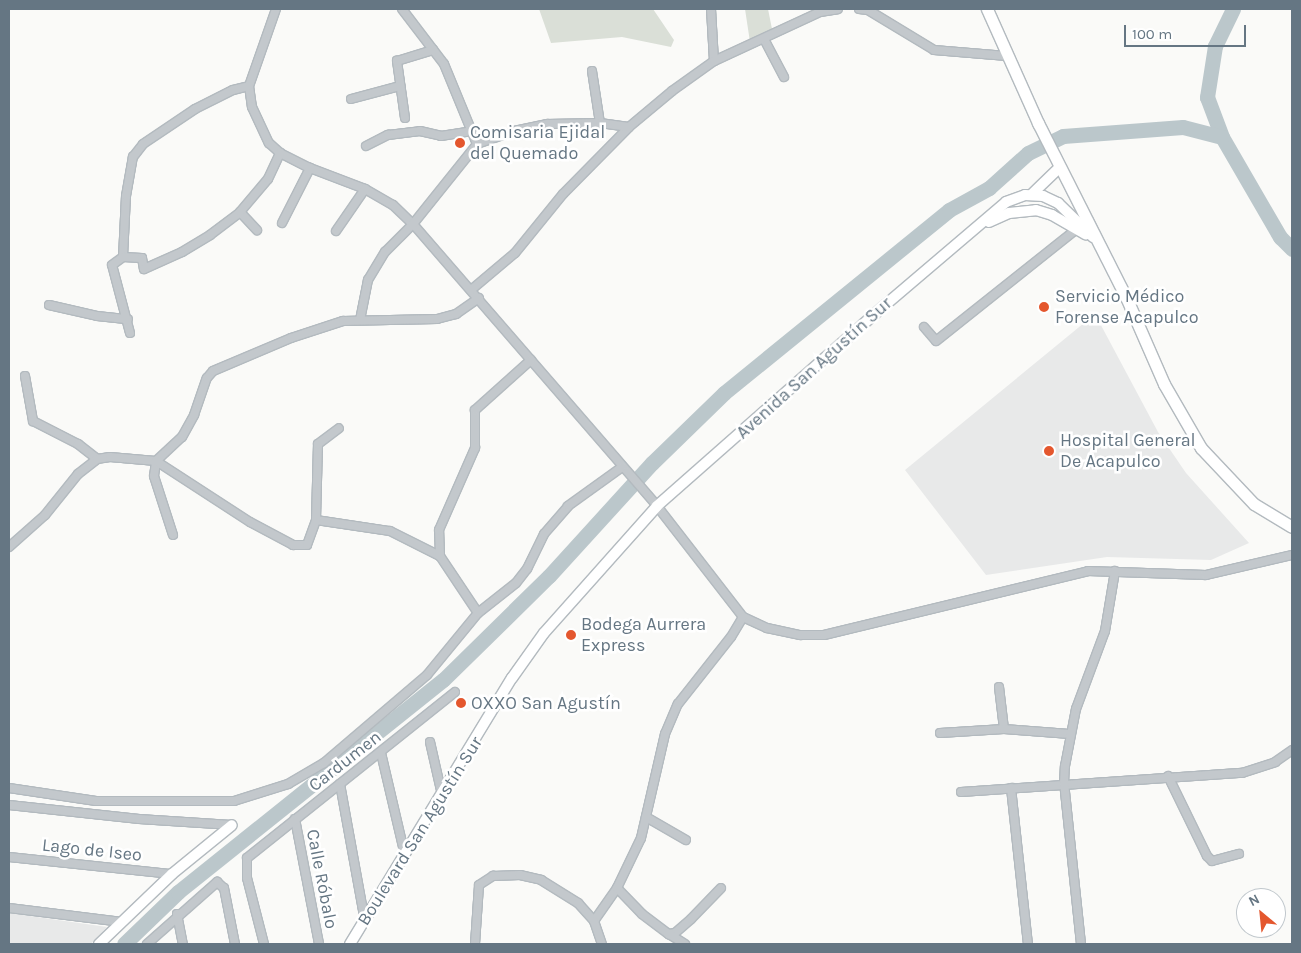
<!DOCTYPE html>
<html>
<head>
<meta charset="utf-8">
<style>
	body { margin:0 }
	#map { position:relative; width:1301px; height:953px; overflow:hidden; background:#fafaf8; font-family:Karla,sans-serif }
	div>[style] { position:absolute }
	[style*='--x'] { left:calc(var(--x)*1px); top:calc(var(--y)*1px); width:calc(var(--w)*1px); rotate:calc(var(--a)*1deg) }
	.built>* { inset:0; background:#e8e9e9 }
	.green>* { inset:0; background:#dadfd7 }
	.river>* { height:15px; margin:-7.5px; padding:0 7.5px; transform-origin:7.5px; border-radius:7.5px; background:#bbc7cb }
	.roads { filter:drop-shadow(1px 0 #b3babf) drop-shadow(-1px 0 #b3babf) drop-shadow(0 1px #b3babf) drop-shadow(0 -1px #b3babf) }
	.street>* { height:8px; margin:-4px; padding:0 4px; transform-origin:4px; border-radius:4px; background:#c3c8cc }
	.secondary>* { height:10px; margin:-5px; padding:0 5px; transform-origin:5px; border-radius:5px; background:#fff }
	.primary>* { height:11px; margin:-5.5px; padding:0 5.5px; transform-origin:5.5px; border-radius:5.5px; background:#fff }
	.dots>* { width:14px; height:14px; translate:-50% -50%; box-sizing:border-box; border:2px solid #fff; border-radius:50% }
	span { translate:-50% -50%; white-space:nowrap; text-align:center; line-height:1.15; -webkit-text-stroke:5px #fff; paint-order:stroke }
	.poi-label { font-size:18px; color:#657683 }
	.left { translate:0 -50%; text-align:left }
	.street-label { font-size:18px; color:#657683 }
	.frame { position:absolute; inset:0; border:10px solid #657683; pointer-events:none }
	.north { position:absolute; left:1236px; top:888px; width:50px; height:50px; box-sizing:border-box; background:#fff; border:1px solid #c1c8cd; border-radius:50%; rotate:332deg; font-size:14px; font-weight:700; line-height:20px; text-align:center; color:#657683 }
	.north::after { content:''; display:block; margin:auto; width:18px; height:22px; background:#e4572e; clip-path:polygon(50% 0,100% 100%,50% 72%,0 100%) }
	.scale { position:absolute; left:1124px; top:25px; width:122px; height:22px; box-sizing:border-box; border:2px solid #657683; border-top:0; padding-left:6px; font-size:15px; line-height:18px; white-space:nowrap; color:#657683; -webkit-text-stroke:4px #fff; paint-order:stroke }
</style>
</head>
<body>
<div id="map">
	<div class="built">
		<i style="clip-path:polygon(1095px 314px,1158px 432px,1186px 473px,1249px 543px,1211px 560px,1107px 557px,986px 575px,905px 470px)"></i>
		<i style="clip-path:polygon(9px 913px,107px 927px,91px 944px,9px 944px)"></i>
	</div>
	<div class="green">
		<i style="clip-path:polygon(539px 9px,653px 9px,674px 40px,671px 47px,622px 37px,551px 43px)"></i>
		<i style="clip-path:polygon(745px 9px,768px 9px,773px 34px,750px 42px)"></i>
	</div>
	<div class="river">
		<i style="--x:1233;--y:9;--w:41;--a:115.9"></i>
		<i style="--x:1215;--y:46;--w:52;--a:98.9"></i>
		<i style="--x:1207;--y:97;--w:43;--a:69.4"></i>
		<i style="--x:1222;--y:137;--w:116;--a:59.9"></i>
		<i style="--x:1280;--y:237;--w:17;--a:45"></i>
		<i style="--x:124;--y:944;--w:75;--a:-43.9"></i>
		<i style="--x:178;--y:892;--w:339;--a:-38.7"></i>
		<i style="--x:443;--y:680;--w:148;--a:-44.5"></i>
		<i style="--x:549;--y:576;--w:153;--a:-47.7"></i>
		<i style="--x:652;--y:463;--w:100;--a:-44.2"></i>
		<i style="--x:724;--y:393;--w:290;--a:-39.1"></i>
		<i style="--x:949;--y:210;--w:46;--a:-28.8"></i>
		<i style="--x:989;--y:188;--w:52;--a:-41.9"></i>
		<i style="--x:1028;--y:153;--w:39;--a:-26"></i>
		<i style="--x:1063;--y:136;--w:120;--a:-4.3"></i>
		<i style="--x:1183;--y:127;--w:40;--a:14.4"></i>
	</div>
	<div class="roads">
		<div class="street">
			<i style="--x:276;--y:9;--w:82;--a:109.3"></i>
			<i style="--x:249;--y:86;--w:21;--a:82"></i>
			<i style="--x:252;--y:107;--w:40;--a:65"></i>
			<i style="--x:269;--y:143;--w:15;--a:42"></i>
			<i style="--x:280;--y:153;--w:34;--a:27"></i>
			<i style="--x:310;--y:168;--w:59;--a:20.9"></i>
			<i style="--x:365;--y:189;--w:32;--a:30"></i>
			<i style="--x:393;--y:205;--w:28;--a:44"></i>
			<i style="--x:413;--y:224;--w:373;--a:49.1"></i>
			<i style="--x:657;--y:506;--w:140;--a:52.2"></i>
			<i style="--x:743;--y:617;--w:26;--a:25"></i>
			<i style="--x:767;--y:628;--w:34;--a:12"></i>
			<i style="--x:800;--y:635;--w:24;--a:0"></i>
			<i style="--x:824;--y:635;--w:272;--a:-13.6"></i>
			<i style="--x:1088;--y:571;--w:118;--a:1.9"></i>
			<i style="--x:1206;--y:575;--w:88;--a:-13.1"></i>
			<i style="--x:402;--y:9;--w:69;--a:52.6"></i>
			<i style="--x:444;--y:64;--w:87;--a:67.6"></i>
			<i style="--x:711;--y:9;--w:52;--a:86.7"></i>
			<i style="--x:859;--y:9;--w:9;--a:6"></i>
			<i style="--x:868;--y:10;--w:77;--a:31.2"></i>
			<i style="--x:934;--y:50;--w:73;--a:4.7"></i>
			<i style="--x:764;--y:39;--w:43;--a:62.2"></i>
			<i style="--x:592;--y:71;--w:53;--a:81.3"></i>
			<i style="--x:351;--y:99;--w:51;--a:-14.9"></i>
			<i style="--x:405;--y:118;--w:58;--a:-98"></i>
			<i style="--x:397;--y:61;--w:38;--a:-17"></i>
			<i style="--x:366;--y:146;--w:25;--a:-27"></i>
			<i style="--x:388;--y:135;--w:32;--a:-7"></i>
			<i style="--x:420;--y:131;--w:22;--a:13"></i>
			<i style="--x:441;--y:136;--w:31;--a:-9"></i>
			<i style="--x:240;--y:212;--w:25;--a:47"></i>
			<i style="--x:282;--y:223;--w:62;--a:-63"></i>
			<i style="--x:336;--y:231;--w:51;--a:-55.4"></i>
			<i style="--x:123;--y:257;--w:61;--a:-87.2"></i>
			<i style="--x:126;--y:196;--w:40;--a:-80"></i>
			<i style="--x:133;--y:157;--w:16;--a:-52"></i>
			<i style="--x:143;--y:144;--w:63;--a:-33.9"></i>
			<i style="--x:195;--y:109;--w:42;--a:-26.6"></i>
			<i style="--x:233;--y:90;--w:16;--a:-14"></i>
			<i style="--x:471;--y:290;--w:57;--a:-40.1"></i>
			<i style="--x:515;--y:253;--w:76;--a:-50.9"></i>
			<i style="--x:563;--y:194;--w:94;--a:-45.4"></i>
			<i style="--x:629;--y:127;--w:56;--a:-39.9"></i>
			<i style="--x:672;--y:91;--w:52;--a:-35.5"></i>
			<i style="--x:714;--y:61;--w:117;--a:-24.8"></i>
			<i style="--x:820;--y:12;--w:18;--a:-9"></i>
			<i style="--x:49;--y:305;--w:49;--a:12.9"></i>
			<i style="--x:97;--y:316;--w:31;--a:6"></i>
			<i style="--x:360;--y:320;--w:41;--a:-78.7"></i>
			<i style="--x:368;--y:280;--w:33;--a:-59"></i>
			<i style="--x:385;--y:252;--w:40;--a:-45"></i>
			<i style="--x:413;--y:224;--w:102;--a:-51.3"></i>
			<i style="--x:477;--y:144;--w:39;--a:-19"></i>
			<i style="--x:514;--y:131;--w:34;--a:-12"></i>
			<i style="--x:547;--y:124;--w:53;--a:-1.1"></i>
			<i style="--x:600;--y:123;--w:29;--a:8"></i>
			<i style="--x:924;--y:327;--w:18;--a:49"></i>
			<i style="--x:936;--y:341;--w:180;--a:-38.5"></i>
			<i style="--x:130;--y:333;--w:70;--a:-104.8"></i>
			<i style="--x:112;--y:265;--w:14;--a:-36"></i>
			<i style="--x:123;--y:257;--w:19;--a:3"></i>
			<i style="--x:142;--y:258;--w:11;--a:80"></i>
			<i style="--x:144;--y:269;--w:42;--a:-24.1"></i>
			<i style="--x:182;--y:252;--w:33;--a:-31"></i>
			<i style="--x:210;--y:235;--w:38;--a:-37"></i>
			<i style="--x:240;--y:212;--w:43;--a:-49.7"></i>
			<i style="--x:268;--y:179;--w:29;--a:-65"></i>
			<i style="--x:25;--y:376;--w:46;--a:79.9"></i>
			<i style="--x:33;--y:421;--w:51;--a:27.1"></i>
			<i style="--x:78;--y:444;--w:24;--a:38"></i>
			<i style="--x:316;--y:520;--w:75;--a:8.5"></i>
			<i style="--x:390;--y:531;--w:56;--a:26.6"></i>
			<i style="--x:173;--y:535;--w:62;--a:-107.9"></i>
			<i style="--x:154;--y:476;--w:15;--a:-82"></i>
			<i style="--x:156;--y:461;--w:35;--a:-43"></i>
			<i style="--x:182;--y:437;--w:25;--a:-61"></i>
			<i style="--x:194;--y:415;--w:39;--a:-71"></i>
			<i style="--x:207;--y:378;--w:9;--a:-49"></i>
			<i style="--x:213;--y:371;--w:85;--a:-22.9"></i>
			<i style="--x:291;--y:338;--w:55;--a:-18.1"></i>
			<i style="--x:343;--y:321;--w:94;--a:-1.2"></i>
			<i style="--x:437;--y:319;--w:20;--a:-15"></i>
			<i style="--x:456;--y:314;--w:28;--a:-35"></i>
			<i style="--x:9;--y:547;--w:48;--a:-41.6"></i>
			<i style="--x:45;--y:515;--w:53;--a:-51.2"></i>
			<i style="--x:78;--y:474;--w:24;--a:-38"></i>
			<i style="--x:97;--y:459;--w:13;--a:-9"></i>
			<i style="--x:110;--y:457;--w:46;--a:5"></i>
			<i style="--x:156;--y:461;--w:112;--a:33"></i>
			<i style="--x:250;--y:522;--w:49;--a:28.1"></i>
			<i style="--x:293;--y:545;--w:14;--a:0"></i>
			<i style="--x:307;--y:545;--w:27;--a:-70"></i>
			<i style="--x:316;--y:520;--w:76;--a:-88.5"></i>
			<i style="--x:318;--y:444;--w:26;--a:-37"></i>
			<i style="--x:478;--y:613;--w:69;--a:-123.7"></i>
			<i style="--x:440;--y:556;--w:26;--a:-92"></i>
			<i style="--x:439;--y:530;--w:90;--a:-66.3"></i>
			<i style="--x:475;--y:448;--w:38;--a:-90"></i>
			<i style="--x:475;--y:410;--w:75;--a:-41.8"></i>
			<i style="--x:999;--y:687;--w:42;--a:83.2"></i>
			<i style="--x:940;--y:733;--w:64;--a:-3.6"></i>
			<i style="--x:1004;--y:729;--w:66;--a:4.3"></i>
			<i style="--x:430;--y:742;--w:54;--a:77.2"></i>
			<i style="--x:381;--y:753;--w:105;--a:76.8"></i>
			<i style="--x:1168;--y:776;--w:89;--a:64"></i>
			<i style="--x:1207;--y:856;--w:7;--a:45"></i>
			<i style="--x:1212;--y:861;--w:28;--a:-15"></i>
			<i style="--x:340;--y:784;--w:140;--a:79.7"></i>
			<i style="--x:9;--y:788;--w:88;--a:8.5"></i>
			<i style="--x:96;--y:801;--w:138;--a:0"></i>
			<i style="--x:234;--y:801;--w:57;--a:-17.5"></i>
			<i style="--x:288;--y:784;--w:42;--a:-30.3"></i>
			<i style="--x:324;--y:763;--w:135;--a:-40.5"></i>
			<i style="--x:427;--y:675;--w:80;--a:-50.6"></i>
			<i style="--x:478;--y:613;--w:48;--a:-38.3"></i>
			<i style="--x:516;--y:583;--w:18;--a:-52"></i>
			<i style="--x:527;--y:569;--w:39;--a:-64"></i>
			<i style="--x:544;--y:534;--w:37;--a:-49"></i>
			<i style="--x:568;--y:506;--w:67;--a:-35.8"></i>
			<i style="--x:1011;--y:788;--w:157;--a:83.8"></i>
			<i style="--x:961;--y:792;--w:282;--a:-3.9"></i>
			<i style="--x:1242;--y:773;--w:35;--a:-18"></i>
			<i style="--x:1275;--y:762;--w:21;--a:-35"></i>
			<i style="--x:9;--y:805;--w:131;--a:6.1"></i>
			<i style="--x:139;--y:819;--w:93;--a:3.7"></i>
			<i style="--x:646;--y:817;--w:46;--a:29.9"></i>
			<i style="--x:295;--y:819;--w:127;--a:79.1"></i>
			<i style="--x:9;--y:857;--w:164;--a:6"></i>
			<i style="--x:617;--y:888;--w:36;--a:46"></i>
			<i style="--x:642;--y:914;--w:34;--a:37"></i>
			<i style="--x:669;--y:934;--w:6;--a:-9"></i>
			<i style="--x:675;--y:933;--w:21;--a:-41"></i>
			<i style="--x:691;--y:919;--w:43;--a:-45.9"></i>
			<i style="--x:9;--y:908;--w:114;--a:7.1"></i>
			<i style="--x:177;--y:914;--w:31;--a:79"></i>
			<i style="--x:594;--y:921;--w:40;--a:-55.1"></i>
			<i style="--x:617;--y:888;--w:55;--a:-64.4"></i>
			<i style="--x:641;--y:838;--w:107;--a:-77"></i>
			<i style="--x:665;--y:734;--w:33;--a:-67"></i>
			<i style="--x:678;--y:704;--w:85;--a:-51.7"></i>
			<i style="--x:731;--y:637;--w:23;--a:-59"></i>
			<i style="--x:669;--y:934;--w:19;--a:32"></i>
			<i style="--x:147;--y:944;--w:94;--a:-41.5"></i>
			<i style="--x:217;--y:882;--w:9;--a:41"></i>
			<i style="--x:224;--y:888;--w:57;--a:78.9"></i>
			<i style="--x:264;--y:944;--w:68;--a:-104.4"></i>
			<i style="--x:247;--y:878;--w:20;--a:-90"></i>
			<i style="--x:247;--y:858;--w:266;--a:-38.6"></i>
			<i style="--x:475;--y:944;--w:59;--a:-86.1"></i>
			<i style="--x:479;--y:885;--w:17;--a:-33"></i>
			<i style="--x:493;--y:876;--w:27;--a:-2"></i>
			<i style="--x:520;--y:875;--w:22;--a:13"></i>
			<i style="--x:541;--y:880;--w:44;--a:31.9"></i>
			<i style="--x:578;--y:903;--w:24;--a:48"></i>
			<i style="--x:594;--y:921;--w:24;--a:71"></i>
			<i style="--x:1081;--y:944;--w:162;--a:-96"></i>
			<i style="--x:1064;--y:783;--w:17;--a:-87"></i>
			<i style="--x:1065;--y:766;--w:58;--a:-79.1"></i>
			<i style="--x:1076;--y:709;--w:83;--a:-69.6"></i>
			<i style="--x:1105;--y:631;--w:61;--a:-80.5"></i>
		</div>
		<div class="secondary">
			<i style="--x:1033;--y:193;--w:37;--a:-44"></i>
			<i style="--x:989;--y:222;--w:22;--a:-24"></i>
			<i style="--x:1009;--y:213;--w:27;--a:-6"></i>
			<i style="--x:1036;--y:210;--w:17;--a:17"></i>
			<i style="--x:1052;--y:215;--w:39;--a:30"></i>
			<i style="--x:99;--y:944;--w:101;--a:-43.8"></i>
			<i style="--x:172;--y:874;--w:77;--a:-39.2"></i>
			<i style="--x:350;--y:944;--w:311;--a:-58.7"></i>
			<i style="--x:512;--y:678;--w:55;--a:-54.6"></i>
			<i style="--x:544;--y:633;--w:170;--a:-48.3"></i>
			<i style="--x:657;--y:506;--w:303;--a:-41.4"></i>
			<i style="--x:884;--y:306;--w:160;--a:-40.4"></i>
			<i style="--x:1006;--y:202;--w:20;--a:-20"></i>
			<i style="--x:1025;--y:195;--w:18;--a:3"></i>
			<i style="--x:1043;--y:196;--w:17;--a:25"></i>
			<i style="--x:1058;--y:203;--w:49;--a:44.2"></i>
		</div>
		<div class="primary">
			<i style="--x:987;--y:9;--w:125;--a:65.9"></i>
			<i style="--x:1038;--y:123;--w:195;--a:63.2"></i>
			<i style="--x:1126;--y:297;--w:95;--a:66.4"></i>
			<i style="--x:1164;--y:384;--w:74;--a:60"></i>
			<i style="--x:1201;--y:448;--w:77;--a:46.6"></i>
			<i style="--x:1254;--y:504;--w:44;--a:31.2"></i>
		</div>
	</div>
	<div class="dots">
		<i style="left:460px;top:143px;background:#e4572e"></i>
		<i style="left:1044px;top:307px;background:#e4572e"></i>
		<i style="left:1049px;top:451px;background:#e4572e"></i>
		<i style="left:571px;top:635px;background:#e4572e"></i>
		<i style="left:461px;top:703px;background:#e4572e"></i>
	</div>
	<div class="poi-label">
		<span class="left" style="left:470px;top:143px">Comisaria Ejidal<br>del Quemado</span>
		<span class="left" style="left:1055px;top:307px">Servicio Médico<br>Forense Acapulco</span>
		<span class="left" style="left:1060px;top:451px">Hospital General<br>De Acapulco</span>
		<span class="left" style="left:581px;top:635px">Bodega Aurrera<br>Express</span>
		<span class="left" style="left:471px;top:703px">OXXO San Agustín</span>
	</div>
	<div class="street-label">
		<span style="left:814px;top:368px;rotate:-42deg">Avenida San Agustín Sur</span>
		<span style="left:345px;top:761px;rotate:-38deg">Cardumen</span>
		<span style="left:420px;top:831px;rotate:-58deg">Boulevard San Agustín Sur</span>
		<span style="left:92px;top:850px;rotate:6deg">Lago de Iseo</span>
		<span style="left:322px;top:879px;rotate:79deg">Calle Róbalo</span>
	</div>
	<div class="frame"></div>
	<div class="north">N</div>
	<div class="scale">100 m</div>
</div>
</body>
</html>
